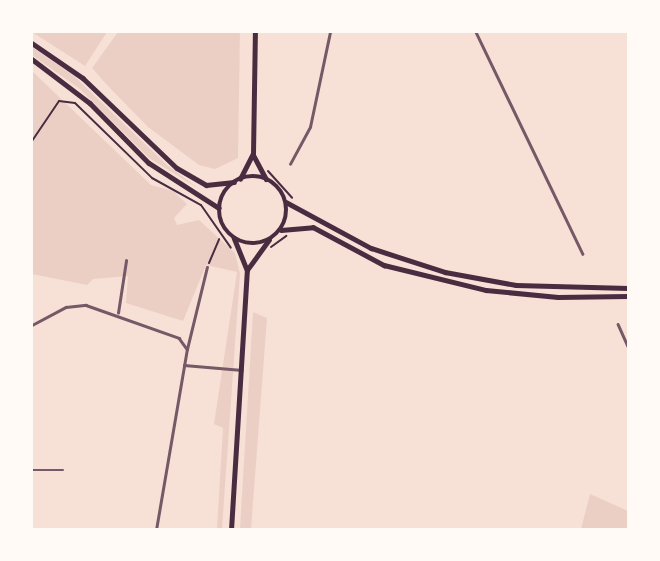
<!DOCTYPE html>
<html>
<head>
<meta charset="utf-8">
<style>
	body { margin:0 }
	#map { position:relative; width:660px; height:561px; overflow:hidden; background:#f7e1d7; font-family:"IBM Plex Sans",sans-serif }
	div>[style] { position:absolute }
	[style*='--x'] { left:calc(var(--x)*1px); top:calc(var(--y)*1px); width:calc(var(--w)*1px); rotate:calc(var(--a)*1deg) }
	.green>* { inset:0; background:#ebcfc5 }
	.path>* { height:2px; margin:-1px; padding:0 1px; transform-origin:1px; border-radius:1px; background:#4a2c40 }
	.minor>* { height:2.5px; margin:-1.25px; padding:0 1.25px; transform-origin:1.25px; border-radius:1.25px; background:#755966 }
	.secondary>* { height:4.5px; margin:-2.25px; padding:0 2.25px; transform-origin:2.25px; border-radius:2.25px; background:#4a2c40 }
	.trunk>* { height:4.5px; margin:-2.25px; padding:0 2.25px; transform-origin:2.25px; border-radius:2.25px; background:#4a2c40 }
	.trunk>.ring { margin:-2.25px; padding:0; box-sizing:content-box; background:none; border:4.5px solid #4a2c40; border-radius:50% }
	span { translate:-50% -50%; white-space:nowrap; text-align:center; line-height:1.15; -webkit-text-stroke:7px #fffaf5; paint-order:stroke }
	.frame { position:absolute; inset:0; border:33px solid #fffaf5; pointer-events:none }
</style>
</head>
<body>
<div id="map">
	<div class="green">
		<i style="clip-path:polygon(32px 32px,107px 32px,85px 66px)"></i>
		<i style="clip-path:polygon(118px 32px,240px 32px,238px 158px,215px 169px,199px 165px,148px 127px,107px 85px,92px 68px)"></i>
		<i style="clip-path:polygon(32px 47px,74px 76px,167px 165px,199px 189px,149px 158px,80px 89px,32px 55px)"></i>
		<i style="clip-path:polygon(32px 71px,151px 185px,173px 191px,187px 204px,174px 218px,177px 225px,199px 220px,235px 253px,240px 274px,222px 529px,217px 529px,223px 428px,214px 424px,237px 272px,206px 265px,183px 321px,126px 303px,128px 276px,93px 279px,87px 285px,32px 274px)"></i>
		<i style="clip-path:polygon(253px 312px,267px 318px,251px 529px,240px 529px)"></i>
		<i style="clip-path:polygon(590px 494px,628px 511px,628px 529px,581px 529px)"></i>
	</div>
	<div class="path">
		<i style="--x:32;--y:141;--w:48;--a:-56"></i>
		<i style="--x:59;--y:101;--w:16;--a:7"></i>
		<i style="--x:75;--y:103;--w:107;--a:44.2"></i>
		<i style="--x:152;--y:178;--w:56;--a:28.9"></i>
		<i style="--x:201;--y:205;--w:52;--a:55.1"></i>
		<i style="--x:268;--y:171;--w:36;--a:48"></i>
		<i style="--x:271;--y:247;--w:19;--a:-36"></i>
		<i style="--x:209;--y:263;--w:26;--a:-67"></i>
	</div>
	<div class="minor">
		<i style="--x:476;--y:32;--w:246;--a:64.3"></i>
		<i style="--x:290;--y:164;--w:42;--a:-61.6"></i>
		<i style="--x:310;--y:127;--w:97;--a:-78.1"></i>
		<i style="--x:118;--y:313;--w:53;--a:-81.3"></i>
		<i style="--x:618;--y:324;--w:24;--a:66"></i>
		<i style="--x:32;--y:325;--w:38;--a:-28"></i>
		<i style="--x:66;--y:307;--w:20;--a:-6"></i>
		<i style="--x:86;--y:305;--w:99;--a:19.5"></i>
		<i style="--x:179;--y:338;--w:14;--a:54"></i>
		<i style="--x:184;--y:365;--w:58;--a:4.9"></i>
		<i style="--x:32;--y:470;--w:31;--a:0"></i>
		<i style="--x:156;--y:530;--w:184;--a:-80.3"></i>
		<i style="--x:187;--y:349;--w:84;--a:-76.3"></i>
	</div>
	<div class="secondary">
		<i style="--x:254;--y:156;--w:26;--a:62"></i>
		<i style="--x:240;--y:179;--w:28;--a:-63"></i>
		<i style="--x:253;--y:154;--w:122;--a:-89.1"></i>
		<i style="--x:247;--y:270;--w:37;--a:-54"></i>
		<i style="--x:231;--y:530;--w:259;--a:-86.5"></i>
		<i style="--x:247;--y:271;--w:35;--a:-112"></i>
	</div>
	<div class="trunk">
		<i style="--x:32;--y:43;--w:62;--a:34.5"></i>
		<i style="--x:83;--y:78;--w:130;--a:43.8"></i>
		<i style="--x:177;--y:168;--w:34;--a:30"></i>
		<i style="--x:206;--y:185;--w:28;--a:-6"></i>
		<i style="--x:32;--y:59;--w:73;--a:37.2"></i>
		<i style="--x:90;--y:103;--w:84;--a:45.5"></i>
		<i style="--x:149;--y:163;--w:83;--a:32.7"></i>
		<i class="ring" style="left:219px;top:176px;width:63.5px;height:63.5px"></i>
		<i style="--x:286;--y:202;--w:97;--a:28.4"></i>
		<i style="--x:371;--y:248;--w:78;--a:18"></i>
		<i style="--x:445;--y:272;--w:72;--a:10.4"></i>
		<i style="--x:516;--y:285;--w:112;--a:1.5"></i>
		<i style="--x:281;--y:230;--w:32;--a:-5"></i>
		<i style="--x:313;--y:227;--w:81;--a:28.2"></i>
		<i style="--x:384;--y:265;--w:105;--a:13.8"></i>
		<i style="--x:486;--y:290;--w:72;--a:5.6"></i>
		<i style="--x:558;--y:297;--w:70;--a:-0.8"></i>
	</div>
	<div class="frame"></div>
</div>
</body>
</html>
